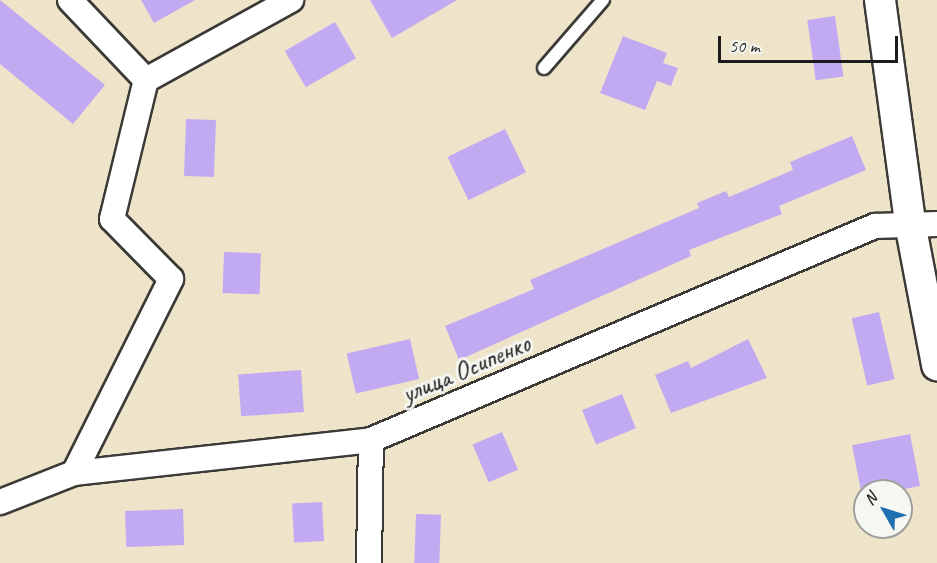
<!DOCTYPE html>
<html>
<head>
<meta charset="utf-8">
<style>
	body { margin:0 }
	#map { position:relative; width:937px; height:563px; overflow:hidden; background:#eee4c9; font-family:Caveat,sans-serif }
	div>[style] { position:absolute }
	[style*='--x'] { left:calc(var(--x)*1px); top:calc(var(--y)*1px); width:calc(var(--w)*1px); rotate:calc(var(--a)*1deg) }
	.building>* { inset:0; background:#c2aaf2; transform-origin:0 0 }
	.roads { filter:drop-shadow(2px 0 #3c3a36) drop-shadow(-2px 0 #3c3a36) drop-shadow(0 2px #3c3a36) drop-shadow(0 -2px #3c3a36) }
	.service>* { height:12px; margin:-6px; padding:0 6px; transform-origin:6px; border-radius:6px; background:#fff }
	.minor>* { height:24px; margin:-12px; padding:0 12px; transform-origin:12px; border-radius:12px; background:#fff }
	.tertiary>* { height:30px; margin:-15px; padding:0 15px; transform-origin:15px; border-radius:15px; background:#fff }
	span { translate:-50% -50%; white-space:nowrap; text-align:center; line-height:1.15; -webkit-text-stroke:6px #f6f6f2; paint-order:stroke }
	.street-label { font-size:26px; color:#1c1c1c }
	.north { position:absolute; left:853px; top:479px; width:60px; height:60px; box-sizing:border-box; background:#f6f6f2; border:2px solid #9f9f9c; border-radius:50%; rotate:309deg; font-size:16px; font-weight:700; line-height:24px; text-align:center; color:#1c1c1c }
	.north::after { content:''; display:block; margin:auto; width:21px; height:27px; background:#1f6fb2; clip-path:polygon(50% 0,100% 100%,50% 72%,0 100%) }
	.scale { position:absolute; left:718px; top:36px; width:180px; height:27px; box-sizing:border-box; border:3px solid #1c1c1c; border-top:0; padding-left:8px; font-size:18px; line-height:21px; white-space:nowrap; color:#1c1c1c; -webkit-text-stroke:4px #f6f6f2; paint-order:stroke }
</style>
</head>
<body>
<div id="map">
	<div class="building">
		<i style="clip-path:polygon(0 0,105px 85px,73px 124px,0 64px)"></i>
		<i style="clip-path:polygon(141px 0,195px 0,154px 23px)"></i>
		<i style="clip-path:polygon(370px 0,457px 0,392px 38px)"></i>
		<i style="left:835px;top:16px;width:61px;height:28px;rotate:82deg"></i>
		<i style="left:335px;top:22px;width:42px;height:58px;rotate:60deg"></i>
		<i style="clip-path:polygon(623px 36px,667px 53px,663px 63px,678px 68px,671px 86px,657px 81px,645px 110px,600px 93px)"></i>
		<i style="left:186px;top:119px;width:30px;height:57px;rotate:2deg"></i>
		<i style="left:505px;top:129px;width:48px;height:64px;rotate:64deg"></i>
		<i style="clip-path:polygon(852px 136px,866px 170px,779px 206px,782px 214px,689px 250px,691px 256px,459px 360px,445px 326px,534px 289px,530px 280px,699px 208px,697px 203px,726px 191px,729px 197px,793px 170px,790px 162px)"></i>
		<i style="left:224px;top:252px;width:37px;height:41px;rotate:2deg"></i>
		<i style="left:879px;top:312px;width:69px;height:28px;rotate:77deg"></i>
		<i style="left:410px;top:339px;width:41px;height:65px;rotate:77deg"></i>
		<i style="clip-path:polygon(748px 339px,767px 378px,671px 413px,655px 375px,688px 361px,691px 368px)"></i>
		<i style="left:301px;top:370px;width:42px;height:63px;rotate:86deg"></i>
		<i style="left:622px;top:394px;width:37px;height:43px;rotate:68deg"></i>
		<i style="left:502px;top:432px;width:41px;height:32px;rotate:67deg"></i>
		<i style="left:910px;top:434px;width:53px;height:59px;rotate:79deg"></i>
		<i style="left:322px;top:502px;width:39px;height:30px;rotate:87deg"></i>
		<i style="left:183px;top:509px;width:36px;height:58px;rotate:88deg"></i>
		<i style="left:416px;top:514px;width:25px;height:49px;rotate:2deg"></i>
	</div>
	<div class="roads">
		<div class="service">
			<i style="--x:544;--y:68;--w:90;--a:-49.1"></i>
		</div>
		<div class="minor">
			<i style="--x:70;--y:0;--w:110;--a:46.5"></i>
			<i style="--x:146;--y:80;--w:166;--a:-28.9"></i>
			<i style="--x:74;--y:473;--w:217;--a:-63.4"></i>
			<i style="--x:171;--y:279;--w:84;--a:-134.5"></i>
			<i style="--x:112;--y:219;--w:143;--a:-76.3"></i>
			<i style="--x:0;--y:502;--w:79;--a:-21.4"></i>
			<i style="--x:74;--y:473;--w:299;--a:-6.3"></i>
			<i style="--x:371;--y:440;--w:548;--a:-23.01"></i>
			<i style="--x:875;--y:226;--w:62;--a:-1.8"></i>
			<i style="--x:369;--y:563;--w:123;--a:-89.1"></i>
		</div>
		<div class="tertiary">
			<i style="--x:880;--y:0;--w:225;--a:82.3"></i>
			<i style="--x:910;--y:223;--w:145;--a:79.2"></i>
		</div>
	</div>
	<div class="street-label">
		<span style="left:466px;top:369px;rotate:-23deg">улица Осипенко</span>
	</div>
	<div class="north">N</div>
	<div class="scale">50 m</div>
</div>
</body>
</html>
